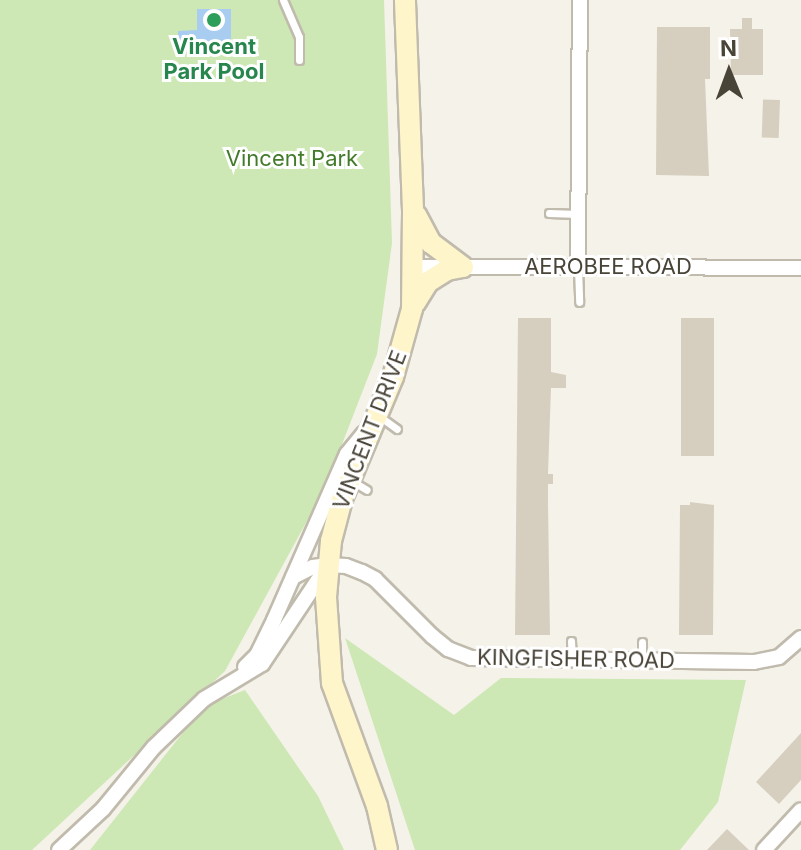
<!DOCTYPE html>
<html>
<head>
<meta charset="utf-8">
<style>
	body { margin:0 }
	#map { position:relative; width:801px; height:850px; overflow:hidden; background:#f5f2ea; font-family:Inter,sans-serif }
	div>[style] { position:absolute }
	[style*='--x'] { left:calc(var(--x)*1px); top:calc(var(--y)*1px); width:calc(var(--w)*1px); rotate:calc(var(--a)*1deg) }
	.green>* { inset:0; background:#cde8b4 }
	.water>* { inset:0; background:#a8cdf0 }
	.building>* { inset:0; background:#d6cfc0; transform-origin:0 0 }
	.roads { filter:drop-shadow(2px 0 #c0bbad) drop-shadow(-2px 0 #c0bbad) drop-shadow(0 2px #c0bbad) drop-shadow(0 -2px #c0bbad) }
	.lane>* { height:7px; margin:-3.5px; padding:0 3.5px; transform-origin:3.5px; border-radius:3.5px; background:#fff }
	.street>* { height:14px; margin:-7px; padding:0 7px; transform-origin:7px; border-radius:7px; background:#fff }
	.secondary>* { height:20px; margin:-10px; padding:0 10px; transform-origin:10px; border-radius:10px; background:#fef5cb }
	.dots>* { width:22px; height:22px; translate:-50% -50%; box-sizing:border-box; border:4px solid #fff; border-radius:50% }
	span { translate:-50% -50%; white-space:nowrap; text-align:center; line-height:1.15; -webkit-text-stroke:6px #fff; paint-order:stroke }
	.leisure-label { font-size:22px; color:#27864d; font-weight:700 }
	.park-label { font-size:22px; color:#437b2b }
	.street-label { font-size:22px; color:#494438 }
	.north { position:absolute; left:689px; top:32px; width:80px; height:80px; -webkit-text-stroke:6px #fff; paint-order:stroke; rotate:359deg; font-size:22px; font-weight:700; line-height:32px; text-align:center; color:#494438 }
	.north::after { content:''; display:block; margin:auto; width:28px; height:36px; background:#494438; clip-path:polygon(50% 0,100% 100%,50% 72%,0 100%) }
</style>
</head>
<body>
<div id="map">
	<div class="green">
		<i style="clip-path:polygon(0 0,384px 0,392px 243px,377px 354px,325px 488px,225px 671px,32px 850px,0 850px)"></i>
		<i style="clip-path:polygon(345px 638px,454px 715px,501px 678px,746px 680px,718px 802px,680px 850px,415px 850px)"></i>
		<i style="clip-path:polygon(245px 690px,318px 796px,344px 850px,90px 850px,204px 706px)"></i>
	</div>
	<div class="water">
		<i style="clip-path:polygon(197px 9px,231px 9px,231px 51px,177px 50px,178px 31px,197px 30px)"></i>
	</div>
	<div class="building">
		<i style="clip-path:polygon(742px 18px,752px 18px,752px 29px,763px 29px,763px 75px,731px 75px,730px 29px,742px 29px)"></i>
		<i style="clip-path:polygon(657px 27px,710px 27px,710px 79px,705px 79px,709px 176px,656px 175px)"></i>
		<i style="left:780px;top:100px;width:38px;height:17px;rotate:92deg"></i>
		<i style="clip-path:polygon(518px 318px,551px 318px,551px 372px,566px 375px,566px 388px,551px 388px,548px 474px,553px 474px,553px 484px,548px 484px,548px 504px,550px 635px,515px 635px)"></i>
		<i style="left:681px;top:318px;width:33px;height:138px"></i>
		<i style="clip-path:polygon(690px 502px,714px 505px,713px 635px,679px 635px,680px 505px,690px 505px)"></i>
		<i style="clip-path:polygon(801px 733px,801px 780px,779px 804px,756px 782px)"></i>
		<i style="clip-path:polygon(727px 829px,749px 850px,707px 850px)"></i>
	</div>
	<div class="roads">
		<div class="lane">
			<i style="--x:283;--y:0;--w:40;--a:66.6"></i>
			<i style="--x:299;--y:37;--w:23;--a:90"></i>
			<i style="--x:549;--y:213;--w:29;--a:2"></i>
			<i style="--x:578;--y:267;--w:35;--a:88"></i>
			<i style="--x:379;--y:416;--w:22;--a:36"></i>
			<i style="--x:352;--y:481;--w:17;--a:31"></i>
			<i style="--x:571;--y:641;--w:17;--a:87"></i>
			<i style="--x:642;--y:642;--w:17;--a:90"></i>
		</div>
		<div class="street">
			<i style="--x:414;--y:267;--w:387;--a:0.1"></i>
			<i style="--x:578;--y:267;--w:267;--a:-89.6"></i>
			<i style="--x:293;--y:577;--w:22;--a:-27"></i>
			<i style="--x:313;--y:567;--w:15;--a:-8"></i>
			<i style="--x:328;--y:565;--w:18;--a:3"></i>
			<i style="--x:346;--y:566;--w:17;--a:21"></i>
			<i style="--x:362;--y:572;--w:15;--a:28"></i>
			<i style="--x:375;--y:579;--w:81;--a:45"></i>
			<i style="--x:432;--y:636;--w:21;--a:39"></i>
			<i style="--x:448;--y:649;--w:25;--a:21"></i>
			<i style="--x:471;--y:658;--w:283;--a:0.8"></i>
			<i style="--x:754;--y:662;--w:25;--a:-11"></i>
			<i style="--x:779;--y:657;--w:29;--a:-41"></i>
			<i style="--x:245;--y:667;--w:17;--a:-45"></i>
			<i style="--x:257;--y:655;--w:39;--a:-64"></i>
			<i style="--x:274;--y:620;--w:181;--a:-66.3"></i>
			<i style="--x:347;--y:454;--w:26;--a:-51"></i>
			<i style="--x:59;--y:850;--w:60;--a:-43"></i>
			<i style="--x:103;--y:809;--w:80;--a:-50.6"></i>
			<i style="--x:154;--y:747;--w:69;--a:-43.8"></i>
			<i style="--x:204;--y:699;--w:68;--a:-31.1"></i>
			<i style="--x:262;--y:664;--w:119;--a:-56.3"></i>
			<i style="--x:764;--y:850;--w:54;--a:-47.2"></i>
		</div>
		<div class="secondary">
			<i style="--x:416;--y:215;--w:32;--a:62"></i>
			<i style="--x:431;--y:243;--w:40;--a:37"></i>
			<i style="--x:415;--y:303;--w:25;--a:-58"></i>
			<i style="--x:428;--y:282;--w:22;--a:-32"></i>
			<i style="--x:447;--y:270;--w:16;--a:-11"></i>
			<i style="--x:387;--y:850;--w:45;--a:-102.8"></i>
			<i style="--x:377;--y:806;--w:131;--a:-110.1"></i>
			<i style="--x:332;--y:683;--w:86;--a:-94"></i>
			<i style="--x:326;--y:597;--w:56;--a:-84.9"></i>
			<i style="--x:331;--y:541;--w:43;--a:-75.3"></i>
			<i style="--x:342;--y:499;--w:132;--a:-67.3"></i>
			<i style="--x:393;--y:377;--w:71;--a:-74.4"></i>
			<i style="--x:412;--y:309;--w:99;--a:-89.4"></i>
			<i style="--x:413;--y:210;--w:210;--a:-92.2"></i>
		</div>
	</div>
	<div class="dots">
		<i style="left:214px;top:20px;background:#2e9e5b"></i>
	</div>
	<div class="leisure-label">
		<span style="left:214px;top:59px">Vincent<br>Park Pool</span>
	</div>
	<div class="park-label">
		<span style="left:292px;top:159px">Vincent Park</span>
	</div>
	<div class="street-label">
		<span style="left:608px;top:267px">AEROBEE ROAD</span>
		<span style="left:370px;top:430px;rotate:-69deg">VINCENT DRIVE</span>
		<span style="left:576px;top:659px;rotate:1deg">KINGFISHER ROAD</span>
	</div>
	<div class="north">N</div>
</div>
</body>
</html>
